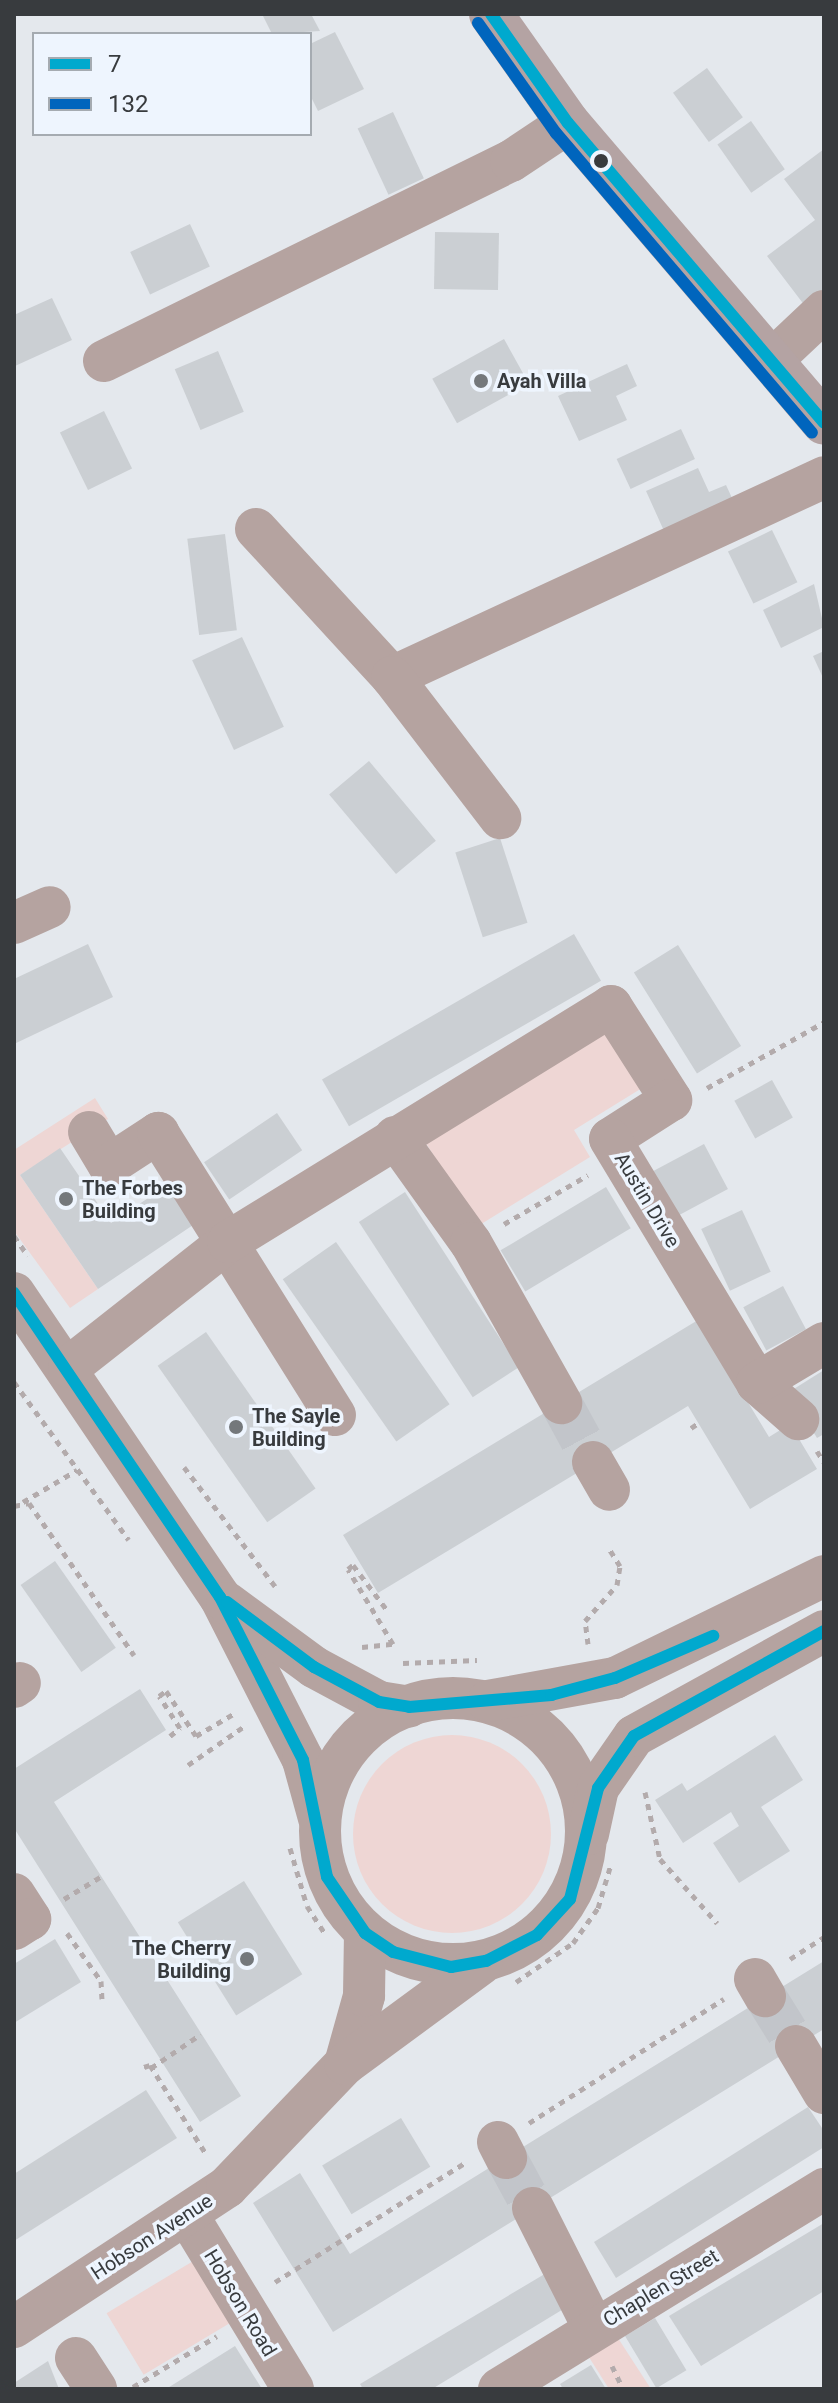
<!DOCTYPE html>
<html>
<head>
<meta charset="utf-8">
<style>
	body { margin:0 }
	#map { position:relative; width:838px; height:2403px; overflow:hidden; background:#e4e8ed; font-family:Roboto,sans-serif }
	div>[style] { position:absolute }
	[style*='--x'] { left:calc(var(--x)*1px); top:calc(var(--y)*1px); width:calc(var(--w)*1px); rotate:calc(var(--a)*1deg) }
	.green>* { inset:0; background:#eed6d4; transform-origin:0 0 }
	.round { border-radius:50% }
	.building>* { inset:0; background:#cbcfd3; transform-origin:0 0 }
	.minor-tunnel>* { height:42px; margin-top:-21px; transform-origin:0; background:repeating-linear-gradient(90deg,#c2c5ca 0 42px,transparent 0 63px) }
	.path>* { height:5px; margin-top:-2.5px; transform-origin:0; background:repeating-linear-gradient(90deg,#b3abac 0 6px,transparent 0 12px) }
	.minor>* { height:42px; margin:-21px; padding:0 21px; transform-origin:21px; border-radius:21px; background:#b5a3a0 }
	.minor>.ring { margin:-21px; padding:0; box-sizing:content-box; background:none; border:42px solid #b5a3a0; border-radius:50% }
	.major>* { height:44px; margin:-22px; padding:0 22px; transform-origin:22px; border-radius:22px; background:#b4a3a3 }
	.bus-1>* { height:12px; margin:-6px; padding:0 6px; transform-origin:6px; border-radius:6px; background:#00a9ce }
	.bus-2>* { height:12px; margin:-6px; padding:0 6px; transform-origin:6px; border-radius:6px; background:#0065bd }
	.dots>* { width:22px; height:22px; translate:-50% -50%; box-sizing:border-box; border:4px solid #eef5fe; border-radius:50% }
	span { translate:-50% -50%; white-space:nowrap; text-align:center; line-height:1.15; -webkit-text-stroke:7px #eef5fe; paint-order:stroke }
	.poi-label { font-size:20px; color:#383b3e; font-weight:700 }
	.left { translate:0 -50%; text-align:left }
	.right { translate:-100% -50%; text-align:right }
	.street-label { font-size:20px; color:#383b3e }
	.frame { position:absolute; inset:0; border:16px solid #383b3e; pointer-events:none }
	.legend { position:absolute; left:32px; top:32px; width:280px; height:104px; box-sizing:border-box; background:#eef5fe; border:2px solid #a5abb1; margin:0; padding:10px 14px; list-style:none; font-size:24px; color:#383b3e }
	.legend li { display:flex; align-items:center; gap:16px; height:40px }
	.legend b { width:40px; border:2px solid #a5abb1 }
</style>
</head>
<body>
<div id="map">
	<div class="green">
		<i style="clip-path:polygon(603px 1025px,642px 1088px,574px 1130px,590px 1157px,478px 1226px,422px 1137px)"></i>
		<i style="clip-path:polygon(95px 1098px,108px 1119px,20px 1175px,98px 1289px,70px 1308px,14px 1231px,14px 1150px)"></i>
		<i class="round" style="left:353px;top:1735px;width:198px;height:198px"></i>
		<i style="left:200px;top:2257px;width:72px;height:109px;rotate:59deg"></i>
		<i style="clip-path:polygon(616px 2335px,651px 2389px,609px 2389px,587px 2354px)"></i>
	</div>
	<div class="building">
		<i style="clip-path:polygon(262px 14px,311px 14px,320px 31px,272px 34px)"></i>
		<i style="clip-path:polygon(335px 32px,364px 89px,318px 111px,310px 95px,310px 44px)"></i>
		<i style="left:707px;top:68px;width:61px;height:42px;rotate:54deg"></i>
		<i style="left:393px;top:112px;width:73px;height:39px;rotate:65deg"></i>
		<i style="left:751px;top:121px;width:59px;height:41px;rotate:55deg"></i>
		<i style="clip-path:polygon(824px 149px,824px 292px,805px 306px,767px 256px,815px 220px,784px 179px)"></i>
		<i style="left:190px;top:224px;width:47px;height:66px;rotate:65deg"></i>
		<i style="left:435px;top:232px;width:64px;height:57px;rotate:1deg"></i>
		<i style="clip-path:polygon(52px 298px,72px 340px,15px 366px,14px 315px)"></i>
		<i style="left:504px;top:339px;width:51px;height:82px;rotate:61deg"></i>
		<i style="left:218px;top:351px;width:66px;height:47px;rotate:67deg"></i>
		<i style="clip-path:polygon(627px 364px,637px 386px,616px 396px,627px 420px,579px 441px,558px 396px)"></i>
		<i style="left:104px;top:411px;width:64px;height:49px;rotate:64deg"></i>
		<i style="left:681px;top:429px;width:33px;height:71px;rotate:65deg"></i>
		<i style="clip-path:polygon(698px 468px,709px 492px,726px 485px,738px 511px,669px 542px,646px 491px)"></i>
		<i style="left:772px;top:530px;width:58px;height:49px;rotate:64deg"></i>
		<i style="left:225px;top:534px;width:97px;height:38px;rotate:83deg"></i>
		<i style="clip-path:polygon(814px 584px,824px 627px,781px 648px,763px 610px)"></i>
		<i style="left:242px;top:637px;width:99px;height:55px;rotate:65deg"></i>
		<i style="clip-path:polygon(824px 651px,824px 680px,813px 656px)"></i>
		<i style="left:369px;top:761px;width:104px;height:52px;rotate:50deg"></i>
		<i style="left:500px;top:838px;width:89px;height:47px;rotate:72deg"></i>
		<i style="left:574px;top:934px;width:54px;height:291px;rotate:60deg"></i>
		<i style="clip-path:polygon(88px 944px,113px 997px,14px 1044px,14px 979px)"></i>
		<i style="left:678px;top:945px;width:119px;height:52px;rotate:58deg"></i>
		<i style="left:772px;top:1080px;width:43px;height:43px;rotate:61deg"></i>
		<i style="left:277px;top:1113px;width:45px;height:88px;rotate:56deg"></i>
		<i style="left:704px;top:1144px;width:51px;height:61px;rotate:62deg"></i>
		<i style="clip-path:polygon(60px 1148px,111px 1223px,175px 1180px,202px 1219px,98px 1289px,20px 1175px)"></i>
		<i style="left:606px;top:1187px;width:48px;height:123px;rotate:59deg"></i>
		<i style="left:405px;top:1192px;width:209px;height:55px;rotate:57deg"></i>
		<i style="left:742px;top:1210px;width:68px;height:45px;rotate:65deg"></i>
		<i style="left:336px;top:1242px;width:198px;height:65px;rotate:55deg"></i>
		<i style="left:783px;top:1286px;width:49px;height:45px;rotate:62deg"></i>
		<i style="clip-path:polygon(698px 1320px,769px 1437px,790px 1424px,817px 1469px,750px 1509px,688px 1406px,378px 1593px,343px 1535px)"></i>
		<i style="left:206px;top:1332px;width:191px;height:59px;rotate:55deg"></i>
		<i style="clip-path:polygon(824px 1370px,824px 1434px,817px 1438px,789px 1392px)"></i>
		<i style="left:55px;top:1561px;width:106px;height:42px;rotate:55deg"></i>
		<i style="clip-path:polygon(140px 1689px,166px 1730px,54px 1802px,241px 2096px,200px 2122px,14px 1828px,14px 1769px)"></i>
		<i style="clip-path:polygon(775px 1735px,803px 1780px,761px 1807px,790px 1851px,739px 1883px,713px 1843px,739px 1826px,731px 1812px,683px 1843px,655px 1800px,682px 1783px,687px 1791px)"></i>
		<i style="left:244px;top:1881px;width:110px;height:78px;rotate:58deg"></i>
		<i style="clip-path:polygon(55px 1939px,81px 1982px,14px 2023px,14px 1964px)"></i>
		<i style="clip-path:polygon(824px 1961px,824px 2029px,333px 2332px,253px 2203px,300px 2173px,350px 2254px)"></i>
		<i style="clip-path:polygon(146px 2090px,177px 2138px,14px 2241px,14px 2174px)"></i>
		<i style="clip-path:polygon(808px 2107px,824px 2131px,824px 2147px,616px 2278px,594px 2242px)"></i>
		<i style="left:401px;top:2118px;width:57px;height:92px;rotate:59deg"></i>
		<i style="clip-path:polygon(824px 2223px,824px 2291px,701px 2366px,669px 2316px)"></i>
		<i style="clip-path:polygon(548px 2272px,570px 2305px,432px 2389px,363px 2389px,360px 2384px)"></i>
		<i style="left:655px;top:2318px;width:61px;height:35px;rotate:59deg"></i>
		<i style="clip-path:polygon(235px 2346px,262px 2389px,166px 2389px)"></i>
		<i style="clip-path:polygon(48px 2361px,59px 2389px,14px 2389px,14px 2383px)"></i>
		<i style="clip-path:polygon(591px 2365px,606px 2389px,563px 2389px,560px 2384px)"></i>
	</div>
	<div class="minor-tunnel">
		<i style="--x:561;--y:1403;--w:67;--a:61.5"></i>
		<i style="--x:765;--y:1996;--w:59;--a:58.2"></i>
		<i style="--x:506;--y:2158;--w:57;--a:61.6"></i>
	</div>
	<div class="path">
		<i style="--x:707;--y:1088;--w:134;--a:-29.4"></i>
		<i style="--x:504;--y:1224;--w:97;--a:-30.3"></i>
		<i style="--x:14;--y:1236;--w:24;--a:55"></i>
		<i style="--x:14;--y:1382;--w:195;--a:54"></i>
		<i style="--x:691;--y:1428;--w:11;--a:-34"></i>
		<i style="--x:817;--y:1451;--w:13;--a:58"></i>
		<i style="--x:184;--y:1467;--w:150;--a:52.6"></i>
		<i style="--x:23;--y:1502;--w:63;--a:-30.7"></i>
		<i style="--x:14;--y:1506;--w:15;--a:-11"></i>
		<i style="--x:29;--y:1503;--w:185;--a:55.4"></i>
		<i style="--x:588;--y:1644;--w:23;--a:-97"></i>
		<i style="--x:585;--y:1621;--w:48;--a:-48.4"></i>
		<i style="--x:617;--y:1585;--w:19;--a:-81"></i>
		<i style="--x:620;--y:1566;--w:22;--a:-122"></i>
		<i style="--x:362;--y:1647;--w:31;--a:-6"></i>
		<i style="--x:393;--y:1644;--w:87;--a:-121"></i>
		<i style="--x:348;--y:1569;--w:6;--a:-39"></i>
		<i style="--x:353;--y:1565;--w:56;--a:52.9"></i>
		<i style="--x:403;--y:1663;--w:74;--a:-2.3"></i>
		<i style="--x:170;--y:1736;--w:13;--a:-39"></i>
		<i style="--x:180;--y:1728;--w:38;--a:-123"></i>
		<i style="--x:159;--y:1696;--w:9;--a:-36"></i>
		<i style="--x:166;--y:1691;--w:54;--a:56.3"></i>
		<i style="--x:196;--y:1736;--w:45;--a:-30.5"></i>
		<i style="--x:188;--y:1765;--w:67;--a:-34.6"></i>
		<i style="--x:645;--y:1792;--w:69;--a:77.4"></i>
		<i style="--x:660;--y:1859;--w:86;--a:48.3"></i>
		<i style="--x:290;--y:1848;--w:60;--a:73.7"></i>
		<i style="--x:307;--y:1906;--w:33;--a:57"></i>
		<i style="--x:64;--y:1899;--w:44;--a:-31.2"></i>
		<i style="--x:67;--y:1933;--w:59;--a:54.7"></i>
		<i style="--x:101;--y:1981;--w:18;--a:87"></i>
		<i style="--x:790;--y:1959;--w:40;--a:-32.9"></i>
		<i style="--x:516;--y:1982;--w:69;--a:-34.4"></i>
		<i style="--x:573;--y:1943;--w:43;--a:-54.5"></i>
		<i style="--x:598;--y:1908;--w:46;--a:-73.5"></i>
		<i style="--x:144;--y:2067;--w:6;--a:-18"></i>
		<i style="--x:150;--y:2065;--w:105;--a:57.8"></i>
		<i style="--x:151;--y:2068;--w:60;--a:-34.2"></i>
		<i style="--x:529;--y:2123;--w:231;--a:-32.5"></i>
		<i style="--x:275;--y:2282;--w:226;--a:-32.1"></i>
		<i style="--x:612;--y:2366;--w:25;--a:64"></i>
		<i style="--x:133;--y:2387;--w:98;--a:-31.3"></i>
	</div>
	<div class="minor">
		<i style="--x:104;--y:361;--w:453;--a:-26.2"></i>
		<i style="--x:511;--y:161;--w:69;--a:-33.7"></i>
		<i style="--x:771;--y:361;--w:73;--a:-43.3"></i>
		<i style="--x:256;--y:529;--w:201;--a:47.4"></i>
		<i style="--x:392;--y:677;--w:476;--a:-24.8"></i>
		<i style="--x:392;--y:677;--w:178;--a:52.5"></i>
		<i style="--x:14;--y:923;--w:39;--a:-24"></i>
		<i style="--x:89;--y:1132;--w:39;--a:59"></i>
		<i style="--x:109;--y:1165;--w:59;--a:-33.1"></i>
		<i style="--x:158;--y:1133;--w:333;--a:57.9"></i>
		<i style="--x:395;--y:1137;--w:130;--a:54.4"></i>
		<i style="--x:471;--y:1243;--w:184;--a:60.6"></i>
		<i style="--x:14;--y:1293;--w:367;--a:55.9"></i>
		<i style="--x:220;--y:1597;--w:183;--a:63"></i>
		<i style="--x:303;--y:1760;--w:60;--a:74.6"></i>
		<i style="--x:69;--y:1367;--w:202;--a:-38.2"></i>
		<i style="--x:228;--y:1242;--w:450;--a:-31.6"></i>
		<i style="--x:611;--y:1006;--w:112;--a:57.4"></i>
		<i style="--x:671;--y:1100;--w:72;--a:147.4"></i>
		<i style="--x:610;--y:1139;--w:285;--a:58.9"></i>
		<i style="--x:757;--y:1383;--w:55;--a:41.3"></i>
		<i style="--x:757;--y:1383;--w:78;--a:-30.8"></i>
		<i style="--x:593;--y:1462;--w:32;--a:60"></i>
		<i style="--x:227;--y:1603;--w:108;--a:36.3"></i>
		<i style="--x:314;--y:1667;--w:74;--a:28.3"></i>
		<i style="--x:379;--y:1702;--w:30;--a:9"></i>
		<i style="--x:14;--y:1687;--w:7;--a:-34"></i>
		<i class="ring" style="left:320px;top:1698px;width:224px;height:224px"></i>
		<i style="--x:488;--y:1701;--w:129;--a:-10.3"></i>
		<i style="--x:615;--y:1678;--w:233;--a:-26"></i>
		<i style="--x:588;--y:1834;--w:47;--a:-77.7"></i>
		<i style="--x:598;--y:1788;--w:63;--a:-55.3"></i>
		<i style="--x:634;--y:1736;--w:217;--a:-28.9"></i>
		<i style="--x:14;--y:1894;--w:30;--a:57"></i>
		<i style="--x:30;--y:1919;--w:19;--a:148"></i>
		<i style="--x:755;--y:1979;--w:20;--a:60"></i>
		<i style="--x:796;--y:2046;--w:55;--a:59.2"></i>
		<i style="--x:345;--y:2064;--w:71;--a:-74.4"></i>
		<i style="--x:364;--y:1996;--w:63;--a:-89.1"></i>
		<i style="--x:498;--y:2142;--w:18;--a:63"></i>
		<i style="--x:533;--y:2208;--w:136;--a:63.2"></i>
		<i style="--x:188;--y:2216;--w:202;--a:58.7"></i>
		<i style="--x:14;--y:2327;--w:255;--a:-33.3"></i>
		<i style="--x:227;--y:2187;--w:170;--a:-46.2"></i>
		<i style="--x:345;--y:2064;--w:169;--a:-36.3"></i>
		<i style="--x:76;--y:2358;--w:37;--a:57"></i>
		<i style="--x:499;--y:2389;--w:382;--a:-31.6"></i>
	</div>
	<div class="major">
		<i style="--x:491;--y:14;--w:133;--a:54.8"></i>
		<i style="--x:568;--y:123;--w:394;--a:49.5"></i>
	</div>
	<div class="bus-1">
		<i style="--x:491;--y:14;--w:133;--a:54.8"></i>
		<i style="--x:568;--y:123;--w:394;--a:49.5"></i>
		<i style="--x:14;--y:1293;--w:367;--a:55.9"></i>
		<i style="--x:220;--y:1597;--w:183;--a:63"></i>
		<i style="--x:303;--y:1760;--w:119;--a:78.4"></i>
		<i style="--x:327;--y:1877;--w:68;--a:55.8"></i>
		<i style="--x:365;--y:1933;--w:34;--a:34"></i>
		<i style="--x:393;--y:1952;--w:60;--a:14.5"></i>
		<i style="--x:451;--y:1967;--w:36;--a:-10"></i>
		<i style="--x:486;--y:1961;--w:57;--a:-27"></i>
		<i style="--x:537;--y:1935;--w:49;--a:-47.5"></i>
		<i style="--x:570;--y:1899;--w:114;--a:-75.8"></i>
		<i style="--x:598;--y:1788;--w:63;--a:-55.3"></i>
		<i style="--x:634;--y:1736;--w:217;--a:-28.9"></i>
		<i style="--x:227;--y:1602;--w:109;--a:36.8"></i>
		<i style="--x:314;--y:1667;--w:74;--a:28.3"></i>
		<i style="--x:379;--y:1702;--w:30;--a:9"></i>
		<i style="--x:409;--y:1707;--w:143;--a:-4.8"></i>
		<i style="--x:551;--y:1695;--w:66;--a:-14.9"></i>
		<i style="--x:615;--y:1678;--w:107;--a:-23.2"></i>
	</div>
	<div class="bus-2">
		<i style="--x:478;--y:23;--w:135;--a:54.7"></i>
		<i style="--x:556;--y:133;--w:394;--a:49.5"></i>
	</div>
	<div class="dots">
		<i style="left:601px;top:161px;background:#383b3e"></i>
		<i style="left:481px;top:381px;background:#74787b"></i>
		<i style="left:66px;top:1199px;background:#74787b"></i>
		<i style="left:236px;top:1427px;background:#74787b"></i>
		<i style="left:247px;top:1959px;background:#74787b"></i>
	</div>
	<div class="poi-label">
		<span class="left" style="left:497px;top:381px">Ayah Villa</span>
		<span class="left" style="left:82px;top:1200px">The Forbes<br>Building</span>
		<span class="left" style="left:252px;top:1428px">The Sayle<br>Building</span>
		<span class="right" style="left:231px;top:1960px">The Cherry<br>Building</span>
	</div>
	<div class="street-label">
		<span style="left:647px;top:1200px;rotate:59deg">Austin Drive</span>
		<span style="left:152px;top:2237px;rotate:-33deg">Hobson Avenue</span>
		<span style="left:661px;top:2288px;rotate:-31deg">Chaplen Street</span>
		<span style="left:240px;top:2303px;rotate:59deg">Hobson Road</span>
	</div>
	<div class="frame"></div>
	<ul class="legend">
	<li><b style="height:10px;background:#00a9ce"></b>7</li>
	<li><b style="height:10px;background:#0065bd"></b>132</li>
	</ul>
</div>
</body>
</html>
